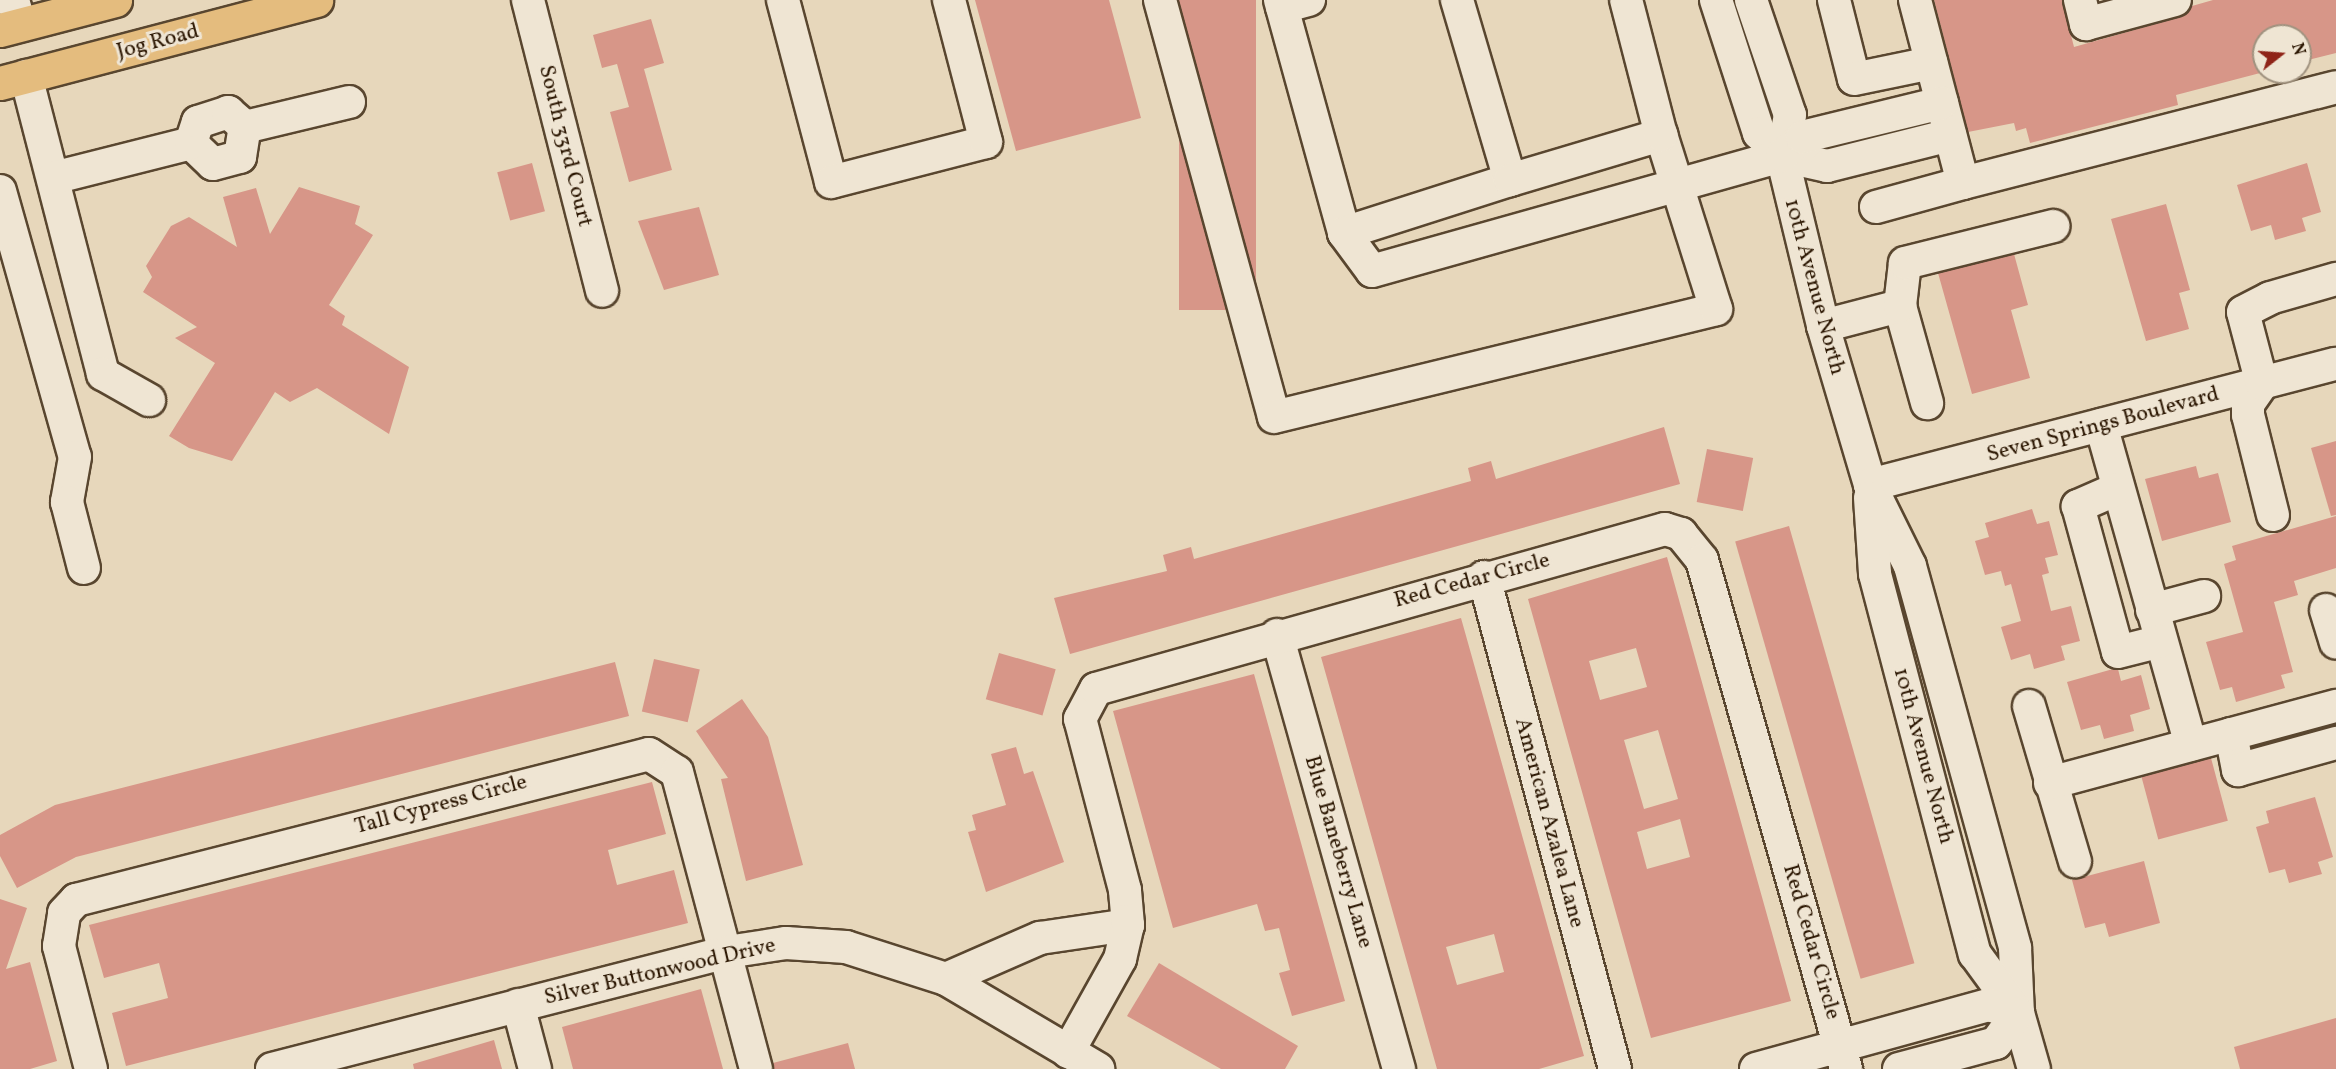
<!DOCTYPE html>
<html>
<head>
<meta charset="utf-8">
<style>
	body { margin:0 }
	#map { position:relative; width:2336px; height:1069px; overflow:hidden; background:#e7d7bb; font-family:Vollkorn,serif }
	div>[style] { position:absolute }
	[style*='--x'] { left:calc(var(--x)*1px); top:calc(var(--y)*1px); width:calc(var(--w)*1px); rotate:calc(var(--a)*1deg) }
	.building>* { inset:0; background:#d79688; transform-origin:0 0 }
	.roads { filter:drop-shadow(2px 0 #59462f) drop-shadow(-2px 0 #59462f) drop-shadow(0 2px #59462f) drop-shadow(0 -2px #59462f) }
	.minor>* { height:32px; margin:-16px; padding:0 16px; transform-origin:16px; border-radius:16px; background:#efe5d3 }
	.major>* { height:33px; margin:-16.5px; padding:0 16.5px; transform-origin:16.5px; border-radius:16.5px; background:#e4bc7e }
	span { translate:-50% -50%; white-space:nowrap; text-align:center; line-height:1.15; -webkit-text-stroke:6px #efe5d3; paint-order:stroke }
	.street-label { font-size:22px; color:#2a1500 }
	.north { position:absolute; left:2252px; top:24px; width:60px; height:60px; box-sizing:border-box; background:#efe5d3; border:2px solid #a0927f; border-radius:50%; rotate:73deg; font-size:16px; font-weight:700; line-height:24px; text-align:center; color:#2a1500 }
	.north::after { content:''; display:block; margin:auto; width:21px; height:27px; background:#8f2418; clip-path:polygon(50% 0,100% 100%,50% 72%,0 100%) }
</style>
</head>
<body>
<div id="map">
	<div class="building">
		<i style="clip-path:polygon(975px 0,1109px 0,1141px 118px,1016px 151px)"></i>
		<i style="left:1179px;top:0;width:77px;height:310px"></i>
		<i style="clip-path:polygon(1934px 0,2062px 0,2074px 47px,2180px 17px,2192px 6px,2213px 0,2336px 0,2336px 53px,2300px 62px,2300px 36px,2264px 36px,2264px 72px,2176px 95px,2178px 105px,2030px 143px,2026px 128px,2016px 131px,2014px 123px,1968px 132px)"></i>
		<i style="clip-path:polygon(651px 19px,664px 63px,644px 69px,672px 170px,629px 182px,610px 112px,629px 107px,617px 64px,602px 68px,593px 35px)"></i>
		<i style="left:532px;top:163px;width:50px;height:36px;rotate:75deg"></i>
		<i style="clip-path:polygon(2307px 163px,2321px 212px,2302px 218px,2306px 231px,2275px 240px,2271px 225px,2251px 231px,2237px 185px)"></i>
		<i style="clip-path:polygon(299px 187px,360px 206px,355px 224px,373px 235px,329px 305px,345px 316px,342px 325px,409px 367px,389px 434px,317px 388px,290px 402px,275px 392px,232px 461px,189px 448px,169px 436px,215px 363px,175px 338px,197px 327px,143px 292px,152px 277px,146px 266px,171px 226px,189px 217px,237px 247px,223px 197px,256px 188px,270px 234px)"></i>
		<i style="clip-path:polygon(2166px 204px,2190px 290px,2179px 293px,2189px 329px,2146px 341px,2111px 219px)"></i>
		<i style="clip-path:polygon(699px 207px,719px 275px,664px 290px,638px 221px)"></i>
		<i style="clip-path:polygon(2014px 254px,2028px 305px,2011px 310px,2030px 378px,1972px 394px,1938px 273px)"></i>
		<i style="clip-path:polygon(1664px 427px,1680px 484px,1070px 654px,1054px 598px,1167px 571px,1163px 555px,1191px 547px,1194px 559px,1471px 481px,1468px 468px,1491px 461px,1496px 479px)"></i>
		<i style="clip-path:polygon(2336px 441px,2336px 515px,2331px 516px,2311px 448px)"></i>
		<i style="left:1707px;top:449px;width:47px;height:54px;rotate:11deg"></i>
		<i style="clip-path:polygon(2196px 466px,2199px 478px,2218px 473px,2231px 522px,2162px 541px,2145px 479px)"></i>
		<i style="clip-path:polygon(2032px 509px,2037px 524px,2049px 521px,2058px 555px,2045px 558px,2049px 573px,2042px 575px,2051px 611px,2071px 606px,2080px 641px,2061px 646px,2065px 660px,2034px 669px,2030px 654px,2011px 660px,2001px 627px,2021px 621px,2011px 584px,2005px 586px,2001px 571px,1985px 575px,1975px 541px,1989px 537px,1985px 523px)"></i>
		<i style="clip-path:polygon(2336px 516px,2336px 568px,2294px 581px,2298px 595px,2274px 602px,2293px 672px,2281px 675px,2285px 688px,2236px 702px,2232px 687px,2220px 690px,2206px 642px,2243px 632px,2224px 564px,2236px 560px,2232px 546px)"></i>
		<i style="left:1789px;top:526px;width:455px;height:56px;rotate:74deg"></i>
		<i style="clip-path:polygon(evenodd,1667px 557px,1791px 1001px,1651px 1038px,1528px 599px,1667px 557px,1636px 648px,1647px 687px,1600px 700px,1589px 661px,1636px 648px,1667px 557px,1658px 730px,1678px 799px,1644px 809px,1624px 740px,1658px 730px,1667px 557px,1680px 819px,1690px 857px,1647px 869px,1637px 832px,1680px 819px)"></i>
		<i style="clip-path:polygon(evenodd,1461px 618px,1584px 1056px,1539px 1069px,1437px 1069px,1321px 657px,1461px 618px,1494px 934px,1504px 972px,1457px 985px,1446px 947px,1494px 934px)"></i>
		<i style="left:999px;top:653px;width:59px;height:48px;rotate:16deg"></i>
		<i style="left:654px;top:659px;width:47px;height:54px;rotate:13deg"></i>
		<i style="clip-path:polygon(615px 662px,629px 716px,76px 857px,17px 888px,0 856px,0 835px,55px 805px)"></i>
		<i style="clip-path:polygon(2113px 669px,2118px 669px,2121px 681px,2141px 675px,2150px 709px,2130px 715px,2134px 731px,2104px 739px,2100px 725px,2081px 730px,2067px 682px)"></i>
		<i style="clip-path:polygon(1254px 674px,1345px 1001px,1292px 1016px,1279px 973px,1290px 970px,1279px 928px,1265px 931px,1257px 904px,1173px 928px,1113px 711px)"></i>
		<i style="clip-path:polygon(742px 699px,768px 737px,803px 865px,746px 881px,721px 779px,728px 778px,696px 731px)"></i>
		<i style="clip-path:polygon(1016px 747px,1024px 774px,1033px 771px,1064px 862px,986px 892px,968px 832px,976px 830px,972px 815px,1006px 805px,991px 754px)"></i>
		<i style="left:2211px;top:758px;width:65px;height:72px;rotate:75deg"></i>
		<i style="clip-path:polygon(652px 782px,666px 834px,608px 850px,617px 885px,674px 870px,688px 923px,126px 1066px,112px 1013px,168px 998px,159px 963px,104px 978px,89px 925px)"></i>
		<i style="clip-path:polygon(2315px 797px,2333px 857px,2318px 862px,2322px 874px,2289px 883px,2285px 869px,2269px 873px,2256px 827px,2269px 823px,2266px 811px)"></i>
		<i style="clip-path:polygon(2144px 861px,2160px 923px,2109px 937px,2105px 923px,2085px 928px,2072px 880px)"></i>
		<i style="clip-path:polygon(0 899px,27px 908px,6px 969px,30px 962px,57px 1061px,30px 1069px,0 1069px)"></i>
		<i style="clip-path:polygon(1159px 963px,1298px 1046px,1285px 1069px,1221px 1069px,1127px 1016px)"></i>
		<i style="clip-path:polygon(701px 989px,723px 1069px,573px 1069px,562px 1027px)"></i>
		<i style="clip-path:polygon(2336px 1018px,2336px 1069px,2240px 1069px,2234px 1047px)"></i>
		<i style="clip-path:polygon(494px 1040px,502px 1069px,414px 1069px,413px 1064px)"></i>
		<i style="clip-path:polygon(848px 1043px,855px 1069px,773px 1069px,773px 1063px)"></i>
	</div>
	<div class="roads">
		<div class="minor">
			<i style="--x:13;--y:0;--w:26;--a:74"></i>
			<i style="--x:528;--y:0;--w:300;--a:75.7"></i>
			<i style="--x:783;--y:0;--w:188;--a:75.2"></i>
			<i style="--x:831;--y:182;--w:160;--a:-14.5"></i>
			<i style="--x:986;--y:142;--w:147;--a:-104.6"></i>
			<i style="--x:1160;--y:0;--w:432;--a:74.7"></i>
			<i style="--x:1274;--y:417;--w:455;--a:-13.7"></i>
			<i style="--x:1716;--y:309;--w:182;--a:-107.5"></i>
			<i style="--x:1280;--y:0;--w:242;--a:74.6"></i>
			<i style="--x:1344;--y:233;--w:174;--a:-17.7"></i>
			<i style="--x:1510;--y:180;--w:188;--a:-106.4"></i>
			<i style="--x:1716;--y:0;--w:140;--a:72.1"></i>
			<i style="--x:1759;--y:133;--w:33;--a:45"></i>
			<i style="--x:1751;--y:0;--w:121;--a:71.3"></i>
			<i style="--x:1790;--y:115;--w:42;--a:101"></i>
			<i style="--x:1782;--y:156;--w:175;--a:76.4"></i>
			<i style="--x:1823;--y:326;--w:166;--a:73.5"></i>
			<i style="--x:1870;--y:485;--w:90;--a:63.7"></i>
			<i style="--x:1910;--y:566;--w:396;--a:74.6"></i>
			<i style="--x:2015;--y:948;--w:65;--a:87.4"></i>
			<i style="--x:2018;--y:1013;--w:58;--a:74.1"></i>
			<i style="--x:1834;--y:0;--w:81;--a:75.8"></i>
			<i style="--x:1854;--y:79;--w:79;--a:-11.7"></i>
			<i style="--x:1915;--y:0;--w:189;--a:75.3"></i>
			<i style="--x:1963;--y:183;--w:385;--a:-14.4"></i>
			<i style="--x:2080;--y:0;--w:25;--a:76"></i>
			<i style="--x:2086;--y:24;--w:92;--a:-15.1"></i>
			<i style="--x:1282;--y:7;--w:28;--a:-15"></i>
			<i style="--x:26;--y:76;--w:308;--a:75.5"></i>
			<i style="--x:103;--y:374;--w:53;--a:29.5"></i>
			<i style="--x:191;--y:143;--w:30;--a:44"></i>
			<i style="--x:213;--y:164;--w:28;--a:-15"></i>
			<i style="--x:240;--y:157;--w:30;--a:-81"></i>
			<i style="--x:1782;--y:156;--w:46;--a:12.5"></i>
			<i style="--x:1827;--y:166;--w:127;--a:-14.1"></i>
			<i style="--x:53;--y:178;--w:142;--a:-14.2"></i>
			<i style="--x:191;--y:143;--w:22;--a:-72"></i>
			<i style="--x:198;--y:122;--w:32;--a:-18"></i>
			<i style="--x:228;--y:112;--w:23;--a:41"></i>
			<i style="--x:245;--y:127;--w:107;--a:-13.5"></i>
			<i style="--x:1510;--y:180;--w:158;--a:-16.6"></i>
			<i style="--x:1661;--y:135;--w:139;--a:-104.5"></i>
			<i style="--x:0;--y:191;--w:276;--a:74.3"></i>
			<i style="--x:75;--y:457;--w:46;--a:100.1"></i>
			<i style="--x:67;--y:502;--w:68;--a:75.6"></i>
			<i style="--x:1876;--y:207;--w:90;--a:-15.4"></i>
			<i style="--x:1344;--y:233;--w:47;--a:53.6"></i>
			<i style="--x:1372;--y:271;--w:426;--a:-15.7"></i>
			<i style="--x:1782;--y:156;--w:28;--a:-44"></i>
			<i style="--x:1802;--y:137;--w:144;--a:-13.7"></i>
			<i style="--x:1900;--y:306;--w:101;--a:74.4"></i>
			<i style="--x:1823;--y:326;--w:80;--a:-14.6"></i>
			<i style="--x:1900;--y:306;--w:43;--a:-83.4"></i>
			<i style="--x:1905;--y:263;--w:153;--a:-14"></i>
			<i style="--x:2101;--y:425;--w:332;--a:74.3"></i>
			<i style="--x:1870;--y:485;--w:481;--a:-14.6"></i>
			<i style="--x:2117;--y:489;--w:43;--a:156.4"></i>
			<i style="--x:2078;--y:506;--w:151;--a:74.7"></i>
			<i style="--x:2118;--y:652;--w:44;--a:-14.3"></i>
			<i style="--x:1870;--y:498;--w:76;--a:86.2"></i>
			<i style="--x:1875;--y:574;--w:393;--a:75.3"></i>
			<i style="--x:1975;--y:954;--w:73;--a:53.9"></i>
			<i style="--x:2273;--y:515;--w:103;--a:-104"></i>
			<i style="--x:2248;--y:415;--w:11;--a:-90"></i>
			<i style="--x:2248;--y:404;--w:24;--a:-55"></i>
			<i style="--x:2262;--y:384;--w:74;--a:-104.8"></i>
			<i style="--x:2243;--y:312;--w:30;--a:-27"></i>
			<i style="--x:2270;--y:298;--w:69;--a:-16.1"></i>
			<i style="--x:1484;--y:577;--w:509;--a:75.09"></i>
			<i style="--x:2152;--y:610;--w:54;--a:-15.1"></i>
			<i style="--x:2326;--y:610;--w:34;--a:73"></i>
			<i style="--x:1277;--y:635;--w:451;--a:74.3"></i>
			<i style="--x:2029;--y:706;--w:162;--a:73.5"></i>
			<i style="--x:2231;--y:734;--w:37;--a:79"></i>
			<i style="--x:2238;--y:770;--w:102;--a:-15.4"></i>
			<i style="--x:2050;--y:783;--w:296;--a:-15.1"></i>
			<i style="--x:946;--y:979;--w:103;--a:-23.6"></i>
			<i style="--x:1040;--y:938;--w:89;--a:-8.4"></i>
			<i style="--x:518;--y:1005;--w:66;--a:75.1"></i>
			<i style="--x:1068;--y:1052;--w:107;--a:-60.8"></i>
			<i style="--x:1120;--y:959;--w:35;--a:-77"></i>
			<i style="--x:1128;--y:925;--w:35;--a:-95"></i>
			<i style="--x:1125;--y:890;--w:177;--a:-104.7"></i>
			<i style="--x:1080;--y:719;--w:34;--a:-62"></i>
			<i style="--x:1096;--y:689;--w:591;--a:-15.71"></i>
			<i style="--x:1665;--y:529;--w:17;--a:17"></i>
			<i style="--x:1681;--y:534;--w:33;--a:51"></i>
			<i style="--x:1702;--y:560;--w:529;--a:74.2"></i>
			<i style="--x:91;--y:1069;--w:127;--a:-104.6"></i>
			<i style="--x:59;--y:946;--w:33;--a:-81"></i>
			<i style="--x:64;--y:913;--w:18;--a:-47"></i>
			<i style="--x:76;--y:900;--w:591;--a:-14.29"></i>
			<i style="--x:649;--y:754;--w:33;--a:33"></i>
			<i style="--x:677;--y:772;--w:307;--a:75.1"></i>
			<i style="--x:272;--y:1069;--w:470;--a:-14.4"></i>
			<i style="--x:727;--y:952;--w:60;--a:-8.7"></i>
			<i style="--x:786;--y:943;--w:60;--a:3.8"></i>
			<i style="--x:846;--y:947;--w:105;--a:17.7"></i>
			<i style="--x:946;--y:979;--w:177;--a:30.6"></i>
			<i style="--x:1756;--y:1069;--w:241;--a:-15.4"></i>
			<i style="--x:1988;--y:1005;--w:31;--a:15"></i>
			<i style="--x:1899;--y:1069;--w:100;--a:-15"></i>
			<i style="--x:1996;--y:1043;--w:37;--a:-54"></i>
		</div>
		<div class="major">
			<i style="--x:0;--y:30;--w:119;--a:-14.6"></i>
			<i style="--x:0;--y:83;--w:327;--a:-14.7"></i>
		</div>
	</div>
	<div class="street-label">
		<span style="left:158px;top:42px;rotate:-15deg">Jog Road</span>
		<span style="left:565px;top:146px;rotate:76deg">South 33rd Court</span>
		<span style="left:1814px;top:287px;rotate:75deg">10th Avenue North</span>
		<span style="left:2103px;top:425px;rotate:-15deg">Seven Springs Boulevard</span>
		<span style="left:1472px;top:581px;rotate:-15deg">Red Cedar Circle</span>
		<span style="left:1923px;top:756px;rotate:75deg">10th Avenue North</span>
		<span style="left:441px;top:805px;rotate:-15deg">Tall Cypress Circle</span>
		<span style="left:1549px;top:823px;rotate:75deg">American Azalea Lane</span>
		<span style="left:1338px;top:852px;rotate:74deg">Blue Baneberry Lane</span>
		<span style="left:1811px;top:942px;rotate:74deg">Red Cedar Circle</span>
		<span style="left:660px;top:972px;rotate:-13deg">Silver Buttonwood Drive</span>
	</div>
	<div class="north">N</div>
</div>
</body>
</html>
